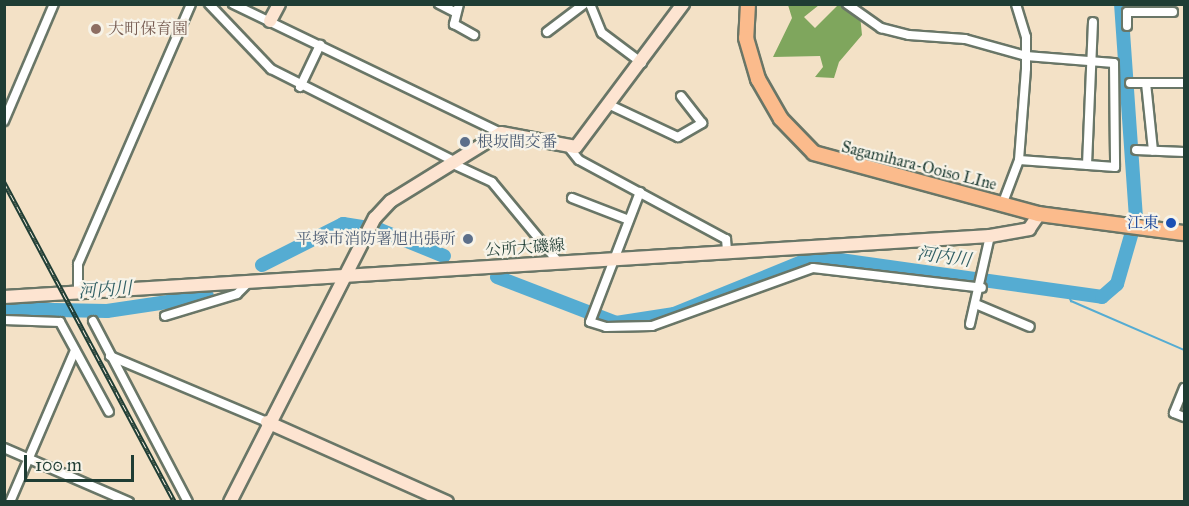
<!DOCTYPE html>
<html>
<head>
<meta charset="utf-8">
<style>
	body { margin:0 }
	#map { position:relative; width:1189px; height:506px; overflow:hidden; background:#f3e1c6; font-family:"IM FELL Great Primer","Noto Serif JP",serif }
	div>[style] { position:absolute }
	[style*='--x'] { left:calc(var(--x)*1px); top:calc(var(--y)*1px); width:calc(var(--w)*1px); rotate:calc(var(--a)*1deg) }
	.forest>* { inset:0; background:#7fa65d }
	.stream>* { height:2px; margin:-1px; padding:0 1px; transform-origin:1px; border-radius:1px; background:#55acd2 }
	.river>* { height:14px; margin:-7px; padding:0 7px; transform-origin:7px; border-radius:7px; background:#55acd2 }
	.roads { filter:drop-shadow(2px 0 #697667) drop-shadow(-2px 0 #697667) drop-shadow(0 2px #697667) drop-shadow(0 -2px #697667) }
	.street>* { height:8px; margin:-4px; padding:0 4px; transform-origin:4px; border-radius:4px; background:#fff }
	.secondary>* { height:12px; margin:-6px; padding:0 6px; transform-origin:6px; border-radius:6px; background:#fde4d1 }
	.primary>* { height:14px; margin:-7px; padding:0 7px; transform-origin:7px; border-radius:7px; background:#fbbb8c }
	.rail>* { height:4.5px; margin-top:-2.25px; transform-origin:0; background:repeating-linear-gradient(90deg,#f7f3e8 0 7px,#1f3d34 0 14px); box-sizing:border-box; border-block:2px solid #1f3d34 }
	.dots>* { width:16px; height:16px; translate:-50% -50%; box-sizing:border-box; border:3px solid #f7f3e8; border-radius:50% }
	span { translate:-50% -50%; white-space:nowrap; text-align:center; line-height:1.15; -webkit-text-stroke:4.5px #f7f3e8; paint-order:stroke }
	.education-label { font-size:16px; color:#785e54 }
	.left { translate:0 -50%; text-align:left }
	.service-label { font-size:16px; color:#4e5e75 }
	.right { translate:-100% -50%; text-align:right }
	.street-label { font-size:16px; color:#1f3d34 }
	.transit-label { font-size:16px; color:#164399 }
	.water-label { font-size:18px; color:#2f5e63; font-style:italic }
	.frame { position:absolute; inset:0; border:6px solid #1f3d34; pointer-events:none }
	.scale { position:absolute; left:24px; top:455px; width:110px; height:27px; box-sizing:border-box; border:3px solid #1f3d34; border-top:0; padding-left:8px; font-size:18px; line-height:21px; white-space:nowrap; color:#1f3d34; -webkit-text-stroke:4px #f7f3e8; paint-order:stroke }
</style>
</head>
<body>
<div id="map">
	<div class="forest">
		<i style="clip-path:polygon(788px 5px,819px 5px,804px 17px,815px 28px,838px 5px,859px 5px,862px 35px,839px 62px,834px 78px,815px 77px,823px 67px,820px 56px,773px 57px,792px 18px)"></i>
	</div>
	<div class="stream">
		<i style="--x:1068;--y:294;--w:8;--a:67"></i>
		<i style="--x:1071;--y:301;--w:123;--a:23.4"></i>
	</div>
	<div class="river">
		<i style="--x:262;--y:265;--w:91;--a:-26.8"></i>
		<i style="--x:343;--y:224;--w:37;--a:9"></i>
		<i style="--x:380;--y:230;--w:69;--a:22.1"></i>
		<i style="--x:497;--y:277;--w:128;--a:21.1"></i>
		<i style="--x:616;--y:323;--w:59;--a:-8.8"></i>
		<i style="--x:674;--y:314;--w:138;--a:-22.1"></i>
		<i style="--x:802;--y:262;--w:24;--a:-9"></i>
		<i style="--x:826;--y:258;--w:279;--a:8"></i>
		<i style="--x:1102;--y:297;--w:20;--a:-41"></i>
		<i style="--x:1117;--y:284;--w:69;--a:-73.9"></i>
		<i style="--x:1136;--y:218;--w:215;--a:-94"></i>
		<i style="--x:4;--y:309;--w:103;--a:1.1"></i>
		<i style="--x:107;--y:311;--w:101;--a:-8.5"></i>
	</div>
	<div class="roads">
		<div class="street">
			<i style="--x:209;--y:4;--w:90;--a:46.4"></i>
			<i style="--x:271;--y:69;--w:205;--a:26.7"></i>
			<i style="--x:233;--y:4;--w:297;--a:25.7"></i>
			<i style="--x:439;--y:4;--w:18;--a:27"></i>
			<i style="--x:459;--y:4;--w:21;--a:104"></i>
			<i style="--x:454;--y:24;--w:23;--a:29"></i>
			<i style="--x:590;--y:4;--w:31;--a:68"></i>
			<i style="--x:602;--y:33;--w:50;--a:36.9"></i>
			<i style="--x:847;--y:4;--w:42;--a:35.2"></i>
			<i style="--x:881;--y:28;--w:29;--a:14"></i>
			<i style="--x:909;--y:35;--w:56;--a:4.1"></i>
			<i style="--x:965;--y:39;--w:63;--a:15.6"></i>
			<i style="--x:1026;--y:56;--w:88;--a:4.5"></i>
			<i style="--x:1114;--y:63;--w:104;--a:89.4"></i>
			<i style="--x:1115;--y:167;--w:96;--a:-175.8"></i>
			<i style="--x:1127;--y:26;--w:14;--a:-90"></i>
			<i style="--x:1127;--y:12;--w:46;--a:0"></i>
			<i style="--x:547;--y:32;--w:46;--a:-37.1"></i>
			<i style="--x:1130;--y:83;--w:54;--a:0"></i>
			<i style="--x:1146;--y:83;--w:68;--a:84.1"></i>
			<i style="--x:300;--y:87;--w:47;--a:-64.5"></i>
			<i style="--x:612;--y:106;--w:73;--a:25.2"></i>
			<i style="--x:678;--y:137;--w:28;--a:-30"></i>
			<i style="--x:702;--y:123;--w:34;--a:-128"></i>
			<i style="--x:4;--y:121;--w:127;--a:-66.9"></i>
			<i style="--x:570;--y:149;--w:14;--a:51"></i>
			<i style="--x:579;--y:160;--w:167;--a:28.3"></i>
			<i style="--x:726;--y:239;--w:12;--a:85"></i>
			<i style="--x:1136;--y:150;--w:48;--a:2.4"></i>
			<i style="--x:451;--y:163;--w:45;--a:24.9"></i>
			<i style="--x:492;--y:182;--w:105;--a:50.4"></i>
			<i style="--x:1087;--y:165;--w:143;--a:-87.6"></i>
			<i style="--x:640;--y:192;--w:139;--a:111"></i>
			<i style="--x:590;--y:322;--w:17;--a:17"></i>
			<i style="--x:606;--y:327;--w:46;--a:-1.2"></i>
			<i style="--x:652;--y:326;--w:171;--a:-19.8"></i>
			<i style="--x:813;--y:268;--w:170;--a:6.7"></i>
			<i style="--x:572;--y:198;--w:61;--a:21.1"></i>
			<i style="--x:1002;--y:205;--w:48;--a:-69.3"></i>
			<i style="--x:1019;--y:160;--w:92;--a:-85.6"></i>
			<i style="--x:1026;--y:68;--w:31;--a:-90"></i>
			<i style="--x:1026;--y:37;--w:34;--a:-107"></i>
			<i style="--x:78;--y:292;--w:28;--a:-90"></i>
			<i style="--x:78;--y:264;--w:283;--a:-66.5"></i>
			<i style="--x:978;--y:305;--w:56;--a:22.9"></i>
			<i style="--x:165;--y:316;--w:75;--a:-17"></i>
			<i style="--x:237;--y:294;--w:18;--a:-45"></i>
			<i style="--x:4;--y:320;--w:56;--a:2"></i>
			<i style="--x:60;--y:322;--w:102;--a:61.4"></i>
			<i style="--x:93;--y:321;--w:204;--a:62.3"></i>
			<i style="--x:970;--y:324;--w:90;--a:-77.2"></i>
			<i style="--x:110;--y:356;--w:170;--a:22.8"></i>
			<i style="--x:1184;--y:388;--w:27;--a:112"></i>
			<i style="--x:1174;--y:413;--w:11;--a:22"></i>
			<i style="--x:4;--y:448;--w:136;--a:23.4"></i>
			<i style="--x:10;--y:502;--w:165;--a:-66.8"></i>
		</div>
		<div class="secondary">
			<i style="--x:270;--y:21;--w:19;--a:-62"></i>
			<i style="--x:4;--y:297;--w:988;--a:-3.54"></i>
			<i style="--x:990;--y:236;--w:40;--a:-10"></i>
			<i style="--x:1029;--y:229;--w:18;--a:-56"></i>
			<i style="--x:267;--y:422;--w:197;--a:24"></i>
			<i style="--x:230;--y:502;--w:319;--a:-63"></i>
			<i style="--x:375;--y:218;--w:23;--a:-47"></i>
			<i style="--x:391;--y:201;--w:129;--a:-31.7"></i>
			<i style="--x:501;--y:133;--w:76;--a:10.6"></i>
			<i style="--x:576;--y:147;--w:179;--a:-53.2"></i>
		</div>
		<div class="primary">
			<i style="--x:748;--y:4;--w:34;--a:93"></i>
			<i style="--x:746;--y:38;--w:43;--a:73.7"></i>
			<i style="--x:758;--y:79;--w:46;--a:60.1"></i>
			<i style="--x:781;--y:119;--w:47;--a:45.9"></i>
			<i style="--x:814;--y:153;--w:233;--a:15.2"></i>
			<i style="--x:1039;--y:214;--w:146;--a:7.5"></i>
		</div>
	</div>
	<div class="rail">
		<i style="--x:4;--y:182;--w:363;--a:61.9"></i>
	</div>
	<div class="dots">
		<i style="left:96px;top:29px;background:#8d6e63"></i>
		<i style="left:465px;top:142px;background:#5c6f8a"></i>
		<i style="left:1171px;top:223px;background:#1a4fb4"></i>
		<i style="left:468px;top:239px;background:#5c6f8a"></i>
	</div>
	<div class="education-label">
		<span class="left" style="left:108px;top:29px">大町保育園</span>
	</div>
	<div class="service-label">
		<span class="left" style="left:477px;top:142px">根坂間交番</span>
		<span class="right" style="left:456px;top:239px">平塚市消防署旭出張所</span>
	</div>
	<div class="street-label">
		<span style="left:919px;top:166px;rotate:14deg">Sagamihara-Ooiso LIne</span>
		<span style="left:525px;top:248px;rotate:-4deg">公所大磯線</span>
	</div>
	<div class="transit-label">
		<span class="right" style="left:1159px;top:223px">江東</span>
	</div>
	<div class="water-label">
		<span style="left:944px;top:257px;rotate:8deg">河内川</span>
		<span style="left:105px;top:290px;rotate:-4deg">河内川</span>
	</div>
	<div class="frame"></div>
	<div class="scale">100 m</div>
</div>
</body>
</html>
